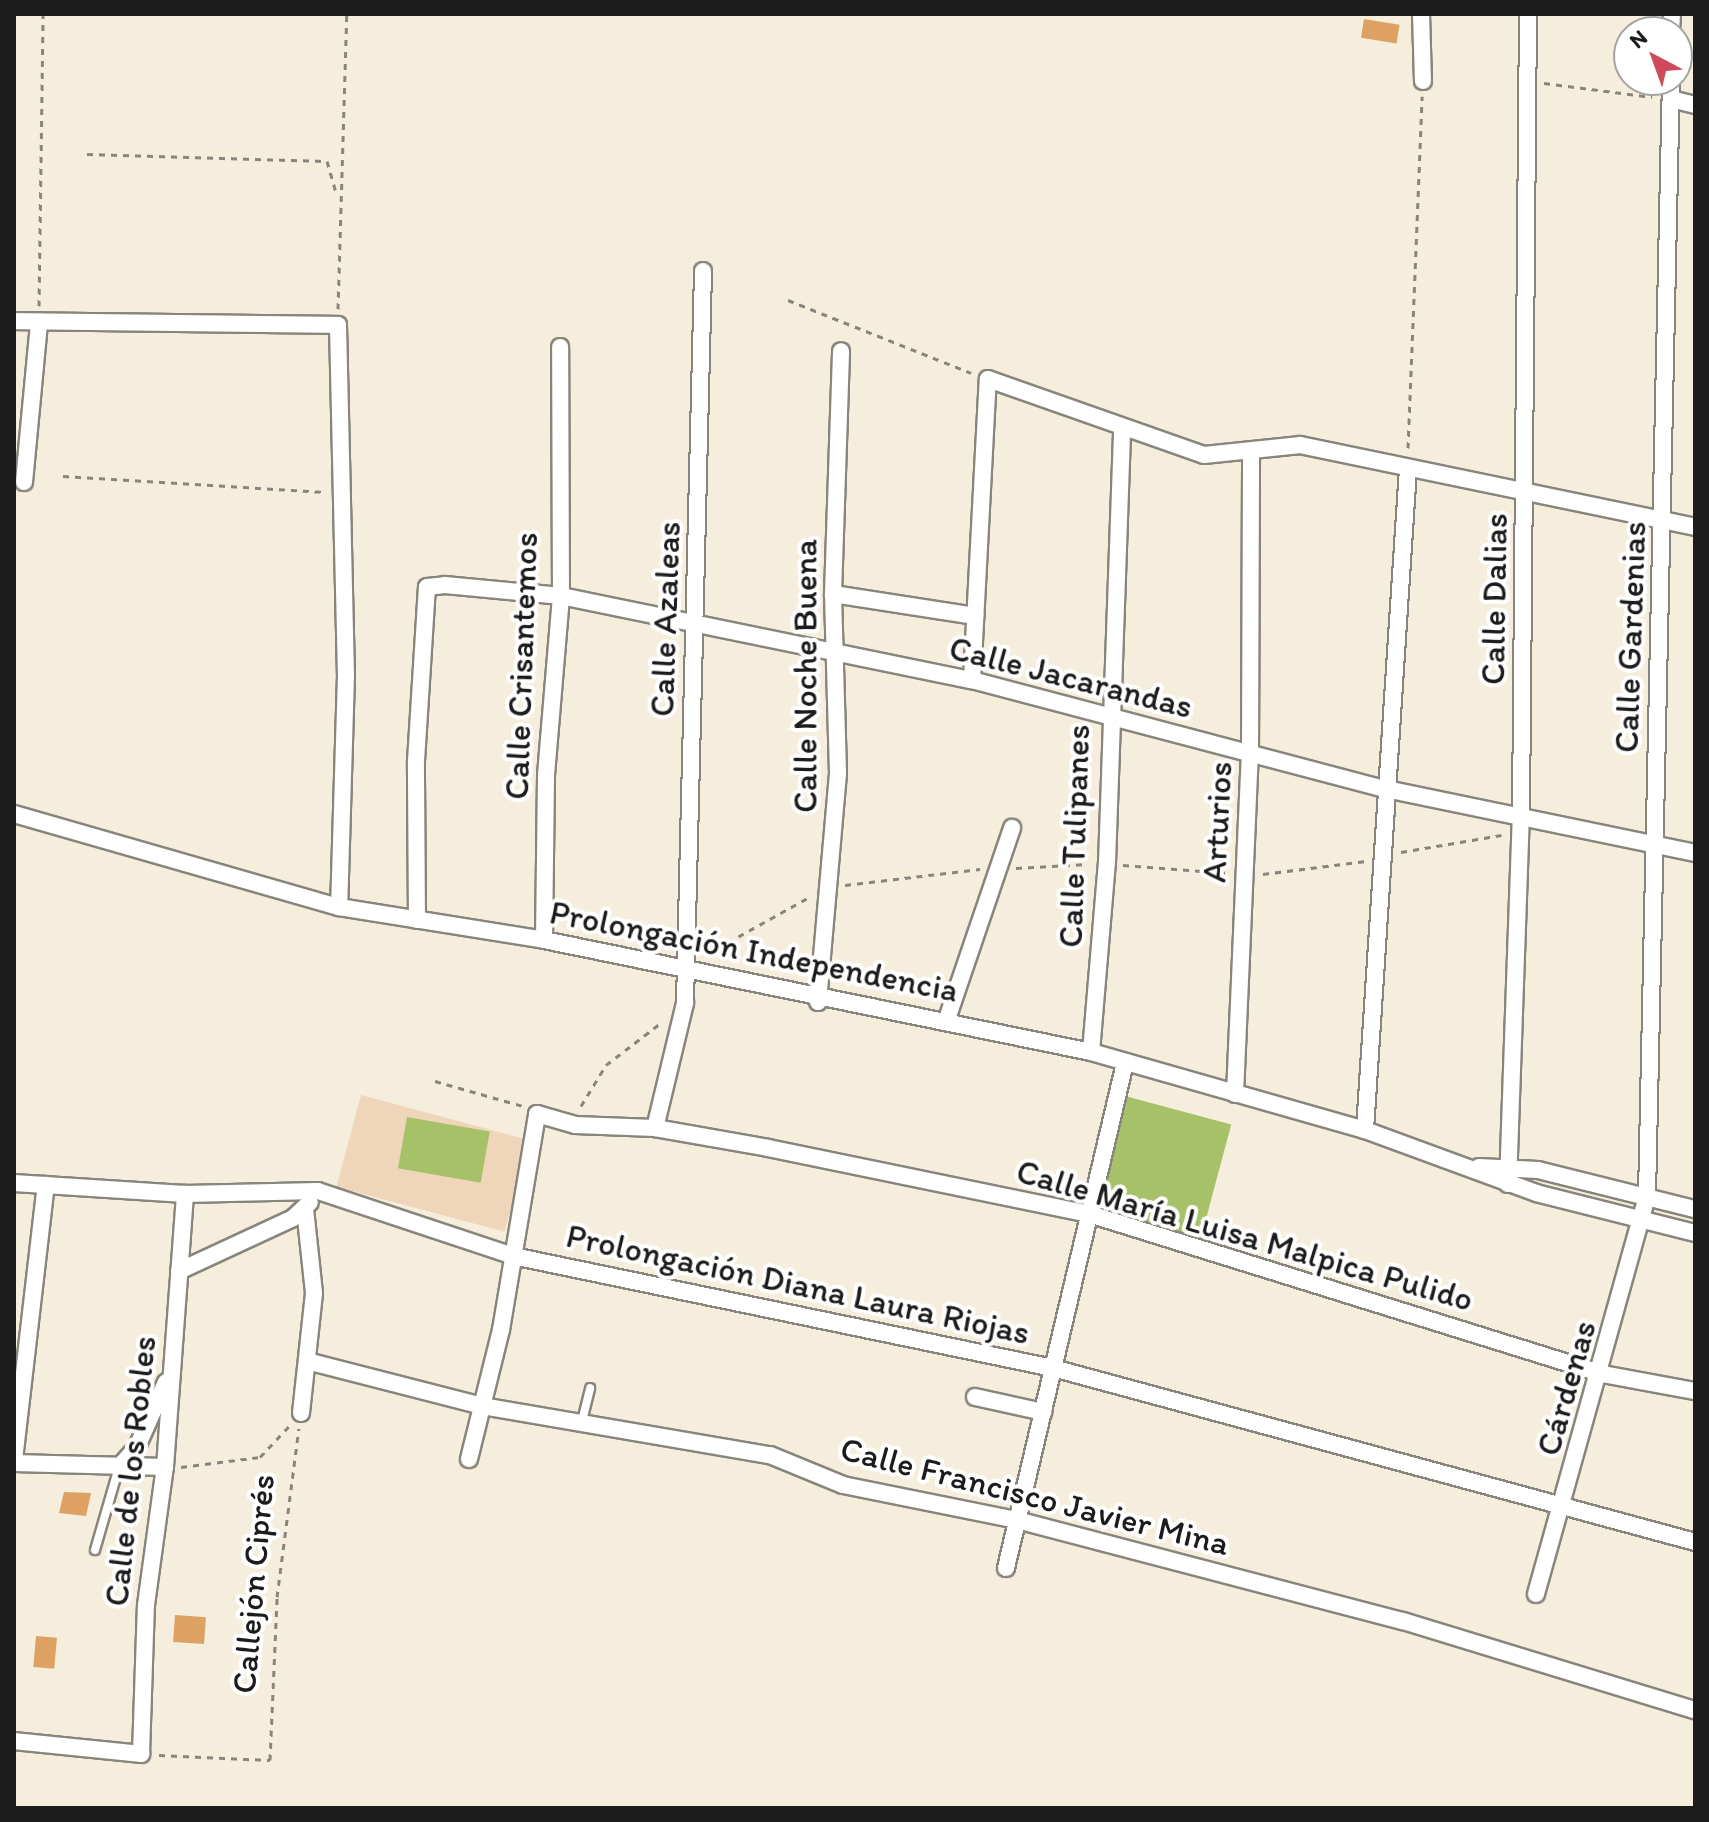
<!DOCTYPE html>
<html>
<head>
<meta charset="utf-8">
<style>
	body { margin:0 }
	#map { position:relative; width:1709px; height:1822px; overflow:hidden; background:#f5eedc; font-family:Itim,sans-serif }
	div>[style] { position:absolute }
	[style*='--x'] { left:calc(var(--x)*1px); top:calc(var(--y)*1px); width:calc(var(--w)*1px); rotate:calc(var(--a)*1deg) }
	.built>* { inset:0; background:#efd6bb; transform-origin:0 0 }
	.green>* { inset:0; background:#a6c168; transform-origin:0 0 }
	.building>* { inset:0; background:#dda261; transform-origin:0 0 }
	.path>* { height:3px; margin-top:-1.5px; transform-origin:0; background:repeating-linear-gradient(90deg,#88857c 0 6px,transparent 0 12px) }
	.roads { filter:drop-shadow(2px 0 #88857c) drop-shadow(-2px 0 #88857c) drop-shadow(0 2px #88857c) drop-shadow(0 -2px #88857c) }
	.service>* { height:8px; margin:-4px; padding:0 4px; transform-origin:4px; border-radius:4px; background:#fff }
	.minor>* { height:16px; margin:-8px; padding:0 8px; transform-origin:8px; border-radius:8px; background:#fff }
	span { translate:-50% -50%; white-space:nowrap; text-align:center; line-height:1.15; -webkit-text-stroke:8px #fff; paint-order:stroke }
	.street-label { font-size:34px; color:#1c1c1c }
	.frame { position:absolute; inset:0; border:16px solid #1c1c1c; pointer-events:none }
	.north { position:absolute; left:1613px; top:16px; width:80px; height:80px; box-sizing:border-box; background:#fff; border:2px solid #a4a4a4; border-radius:50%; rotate:319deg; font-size:22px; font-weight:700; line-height:32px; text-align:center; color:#1c1c1c }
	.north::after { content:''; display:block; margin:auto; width:28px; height:36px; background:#d1495b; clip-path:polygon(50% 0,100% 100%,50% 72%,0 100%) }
</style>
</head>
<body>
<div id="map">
	<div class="built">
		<i style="left:361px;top:1095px;width:174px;height:95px;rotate:15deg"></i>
	</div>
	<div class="green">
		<i style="left:1125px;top:1096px;width:110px;height:118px;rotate:15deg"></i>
		<i style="left:407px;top:1117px;width:84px;height:52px;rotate:10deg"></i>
	</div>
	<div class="building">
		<i style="left:1364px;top:19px;width:36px;height:19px;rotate:9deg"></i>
		<i style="clip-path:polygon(64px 1492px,91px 1493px,86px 1516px,59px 1513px)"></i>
		<i style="left:175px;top:1615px;width:31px;height:27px;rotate:4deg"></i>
		<i style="left:36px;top:1636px;width:21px;height:31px;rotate:5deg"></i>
	</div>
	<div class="path">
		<i style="--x:1544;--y:83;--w:109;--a:7.4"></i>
		<i style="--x:87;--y:154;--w:240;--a:1.7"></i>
		<i style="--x:327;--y:161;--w:33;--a:74"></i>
		<i style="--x:788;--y:300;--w:197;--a:21.7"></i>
		<i style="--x:39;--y:306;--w:292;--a:-89.2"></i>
		<i style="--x:338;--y:309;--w:295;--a:-88.3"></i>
		<i style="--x:1408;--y:448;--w:352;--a:-87.7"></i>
		<i style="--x:63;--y:476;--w:263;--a:3.5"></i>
		<i style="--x:1401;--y:852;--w:102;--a:-9.6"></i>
		<i style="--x:1123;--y:865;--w:105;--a:4.4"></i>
		<i style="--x:1016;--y:868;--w:72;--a:-3.2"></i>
		<i style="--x:1263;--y:874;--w:104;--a:-7.2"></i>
		<i style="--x:845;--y:885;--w:136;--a:-6.8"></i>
		<i style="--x:707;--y:954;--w:119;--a:-29.1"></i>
		<i style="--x:435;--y:1081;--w:91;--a:15.9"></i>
		<i style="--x:581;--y:1106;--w:48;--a:-58.6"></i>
		<i style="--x:606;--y:1065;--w:71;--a:-37.5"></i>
		<i style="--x:181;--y:1467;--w:80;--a:-7.2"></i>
		<i style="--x:260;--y:1457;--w:44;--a:-46.8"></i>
		<i style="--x:159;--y:1755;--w:111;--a:2.6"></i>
		<i style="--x:270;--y:1760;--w:163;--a:-87.5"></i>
		<i style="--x:277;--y:1597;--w:170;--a:-82.6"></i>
	</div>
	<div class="roads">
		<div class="service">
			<i style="--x:581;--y:1425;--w:38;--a:-76"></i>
			<i style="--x:95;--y:1550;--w:86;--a:-73.9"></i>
		</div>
		<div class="minor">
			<i style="--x:1421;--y:14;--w:67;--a:88.3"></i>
			<i style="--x:1671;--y:32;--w:18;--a:-87"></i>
			<i style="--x:1671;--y:99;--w:25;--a:14"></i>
			<i style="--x:14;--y:321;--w:324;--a:0.7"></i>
			<i style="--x:338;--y:325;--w:350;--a:88.7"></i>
			<i style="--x:346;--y:675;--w:232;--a:91.7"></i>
			<i style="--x:24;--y:482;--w:161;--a:-84.6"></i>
			<i style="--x:833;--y:594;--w:144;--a:8.8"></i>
			<i style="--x:972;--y:680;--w:301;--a:-87"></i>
			<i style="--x:988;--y:379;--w:229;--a:19.4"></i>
			<i style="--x:1204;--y:455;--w:97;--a:-5.9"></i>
			<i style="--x:1300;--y:445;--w:403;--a:11.7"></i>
			<i style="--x:14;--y:814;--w:338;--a:16"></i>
			<i style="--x:339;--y:907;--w:208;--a:9.1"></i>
			<i style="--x:544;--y:940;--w:558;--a:11.57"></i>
			<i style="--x:1091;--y:1052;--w:285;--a:15.9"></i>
			<i style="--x:1365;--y:1130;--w:182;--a:20.2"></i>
			<i style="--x:1536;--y:1193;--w:164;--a:14.1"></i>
			<i style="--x:417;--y:920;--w:159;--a:-90.4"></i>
			<i style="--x:416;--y:761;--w:174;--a:-86.4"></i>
			<i style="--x:427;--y:587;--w:18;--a:-6"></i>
			<i style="--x:445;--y:585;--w:117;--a:5.4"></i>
			<i style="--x:561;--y:596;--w:419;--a:11.6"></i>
			<i style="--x:972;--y:680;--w:428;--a:14.8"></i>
			<i style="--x:1386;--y:789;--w:316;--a:11.7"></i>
			<i style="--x:544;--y:940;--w:165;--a:-89.3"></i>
			<i style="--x:546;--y:775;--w:180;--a:-85.2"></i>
			<i style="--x:561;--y:596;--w:249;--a:-90.2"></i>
			<i style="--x:818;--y:1002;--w:230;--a:-85"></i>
			<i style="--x:838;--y:773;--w:179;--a:-91.6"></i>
			<i style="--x:833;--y:594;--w:243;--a:-88.1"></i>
			<i style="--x:947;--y:1019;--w:202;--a:-71.2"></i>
			<i style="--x:1091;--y:1052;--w:190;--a:-85.2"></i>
			<i style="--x:1107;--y:863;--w:433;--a:-88"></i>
			<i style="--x:1235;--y:1094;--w:339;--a:-87.5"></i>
			<i style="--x:1250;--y:755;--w:299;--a:-89.8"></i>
			<i style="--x:655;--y:1128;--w:129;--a:-76.5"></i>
			<i style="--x:685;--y:1003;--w:732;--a:-88.59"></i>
			<i style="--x:1365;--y:1130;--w:663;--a:-86.28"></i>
			<i style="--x:1479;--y:1167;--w:59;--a:2.9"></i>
			<i style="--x:1538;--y:1170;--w:162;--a:14"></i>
			<i style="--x:14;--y:1183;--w:171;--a:3.7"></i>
			<i style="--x:185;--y:1194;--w:133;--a:-1.3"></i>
			<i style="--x:318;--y:1191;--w:206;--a:18.4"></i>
			<i style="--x:513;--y:1256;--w:551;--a:11.72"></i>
			<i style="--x:1053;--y:1368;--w:665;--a:15.16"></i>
			<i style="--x:1508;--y:1184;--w:370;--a:-88"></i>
			<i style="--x:1521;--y:814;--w:800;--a:-89.5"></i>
			<i style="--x:179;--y:1271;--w:126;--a:-24.9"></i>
			<i style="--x:293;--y:1218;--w:23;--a:-43"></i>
			<i style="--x:307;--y:1361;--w:181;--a:14.4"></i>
			<i style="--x:482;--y:1406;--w:292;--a:9.7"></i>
			<i style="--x:770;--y:1455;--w:79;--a:22.3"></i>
			<i style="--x:843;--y:1485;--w:177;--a:11.4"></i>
			<i style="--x:1017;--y:1520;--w:399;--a:14.7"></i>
			<i style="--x:1403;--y:1621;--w:305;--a:17"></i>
			<i style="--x:975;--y:1397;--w:70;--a:12.4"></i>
			<i style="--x:301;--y:1413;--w:121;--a:-83.8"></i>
			<i style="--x:314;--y:1293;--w:84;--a:-96.1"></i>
			<i style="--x:469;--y:1459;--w:133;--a:-76.1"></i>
			<i style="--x:501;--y:1330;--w:219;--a:-80.5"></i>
			<i style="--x:537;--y:1114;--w:40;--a:16"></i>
			<i style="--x:575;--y:1125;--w:80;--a:2.1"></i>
			<i style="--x:655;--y:1128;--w:115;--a:10"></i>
			<i style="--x:768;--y:1148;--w:328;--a:11.6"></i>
			<i style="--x:1089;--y:1214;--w:538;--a:17.29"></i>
			<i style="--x:1603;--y:1374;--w:94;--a:10.5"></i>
			<i style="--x:14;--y:1460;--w:277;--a:-83.4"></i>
			<i style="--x:14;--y:1463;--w:151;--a:1.5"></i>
			<i style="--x:119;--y:1467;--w:27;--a:-48"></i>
			<i style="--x:137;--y:1447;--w:71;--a:-66"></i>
			<i style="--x:1006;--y:1568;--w:519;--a:-76.74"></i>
			<i style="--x:1536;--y:1594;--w:413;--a:-74.4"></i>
			<i style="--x:1647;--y:1196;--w:1116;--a:-88.77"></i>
			<i style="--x:14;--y:1741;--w:128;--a:5.8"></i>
			<i style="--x:141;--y:1754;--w:149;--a:-88.1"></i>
			<i style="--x:146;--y:1605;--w:139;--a:-82.2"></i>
			<i style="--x:165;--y:1467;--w:274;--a:-85.8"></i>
		</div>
	</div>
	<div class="street-label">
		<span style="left:1494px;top:599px;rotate:-89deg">Calle Dalias</span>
		<span style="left:665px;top:619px;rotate:-88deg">Calle Azaleas</span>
		<span style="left:1630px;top:637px;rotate:-88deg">Calle Gardenias</span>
		<span style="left:521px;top:666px;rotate:-88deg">Calle Crisantemos</span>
		<span style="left:805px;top:676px;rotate:-90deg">Calle Noche Buena</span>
		<span style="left:1071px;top:677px;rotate:14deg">Calle Jacarandas</span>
		<span style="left:1217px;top:822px;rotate:-87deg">Arturios</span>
		<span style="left:1074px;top:836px;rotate:-88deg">Calle Tulipanes</span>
		<span style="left:754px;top:951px;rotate:11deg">Prolongación Independencia</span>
		<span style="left:1245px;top:1235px;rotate:16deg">Calle María Luisa Malpica Pulido</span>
		<span style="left:798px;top:1284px;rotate:12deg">Prolongación Diana Laura Riojas</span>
		<span style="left:1566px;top:1388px;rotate:-74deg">Cárdenas</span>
		<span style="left:130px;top:1471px;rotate:-84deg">Calle de los Robles</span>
		<span style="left:1035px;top:1496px;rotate:14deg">Calle Francisco Javier Mina</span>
		<span style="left:253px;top:1584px;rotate:-85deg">Callejón Ciprés</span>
	</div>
	<div class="frame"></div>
	<div class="north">N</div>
</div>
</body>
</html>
